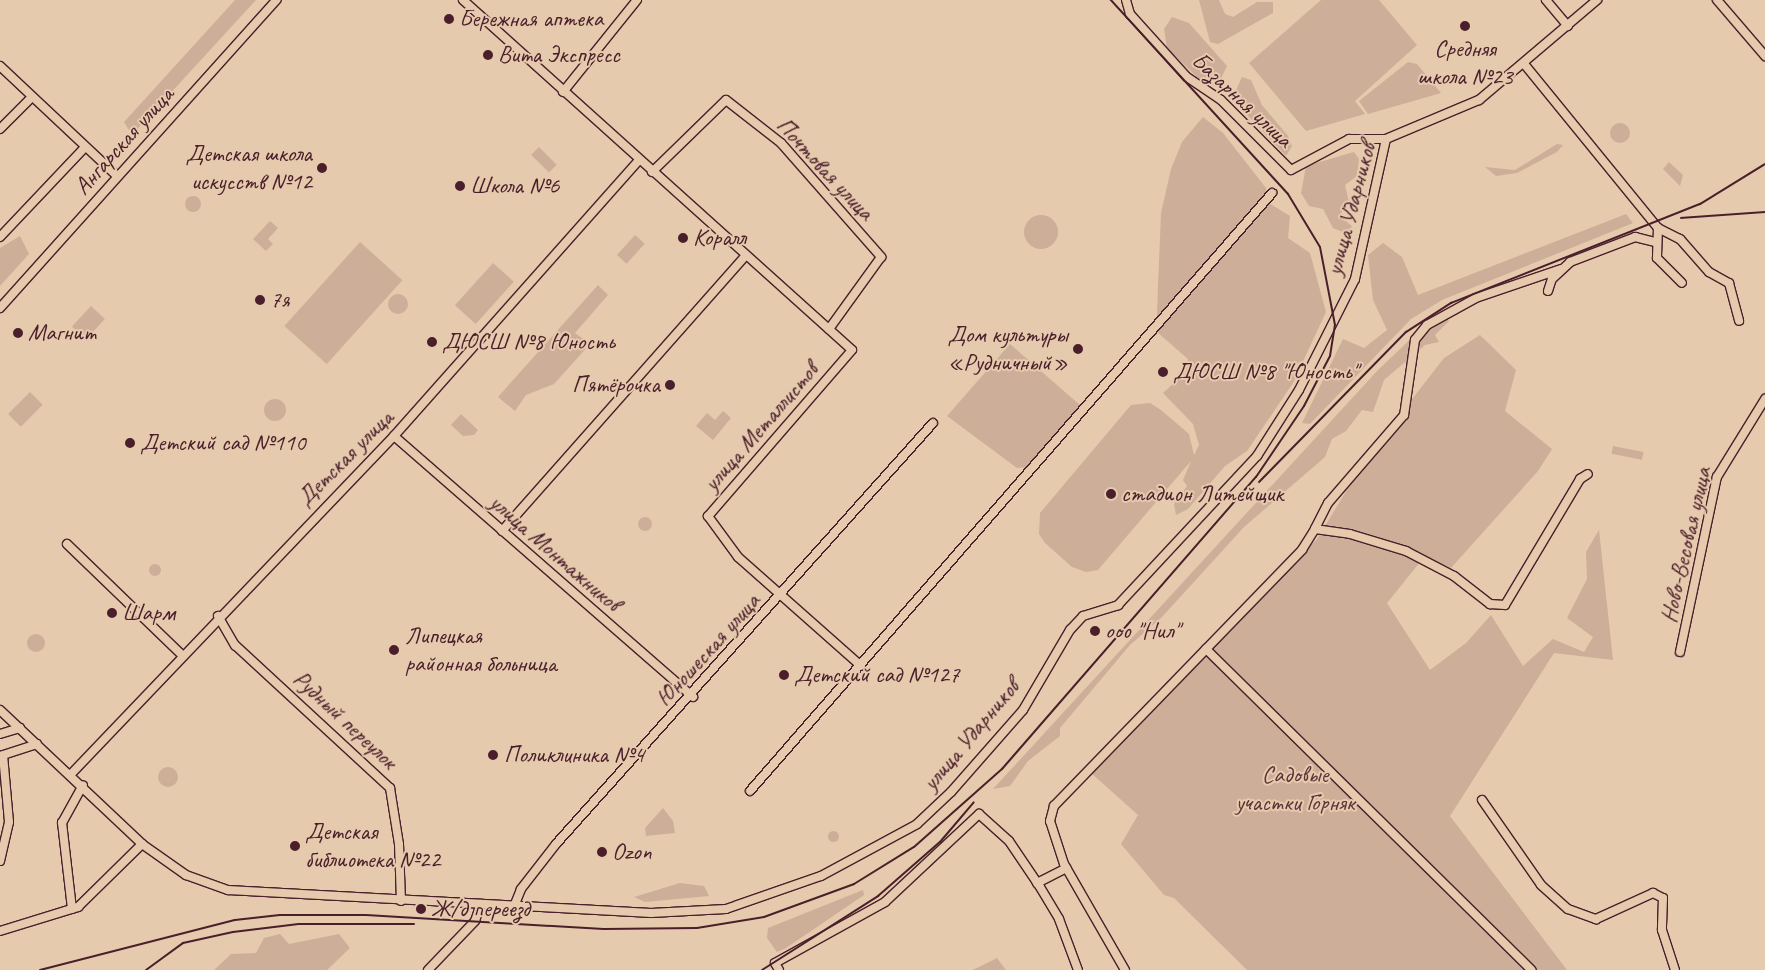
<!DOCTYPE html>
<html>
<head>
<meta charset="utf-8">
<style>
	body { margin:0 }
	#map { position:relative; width:1765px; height:970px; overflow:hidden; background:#e6caad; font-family:Caveat,sans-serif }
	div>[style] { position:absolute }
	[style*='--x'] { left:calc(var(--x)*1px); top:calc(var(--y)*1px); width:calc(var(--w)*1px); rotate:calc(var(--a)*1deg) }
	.green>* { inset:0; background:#cdae98; transform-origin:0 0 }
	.round { border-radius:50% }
	.roads { filter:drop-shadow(1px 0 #4a1f2b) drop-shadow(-1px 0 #4a1f2b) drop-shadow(0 1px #4a1f2b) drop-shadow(0 -1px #4a1f2b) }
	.minor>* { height:8px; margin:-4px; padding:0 4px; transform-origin:4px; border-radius:4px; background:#e6caad }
	.rail>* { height:2px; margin:-1px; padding:0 1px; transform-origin:1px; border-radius:1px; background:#4a1f2b }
	.dots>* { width:14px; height:14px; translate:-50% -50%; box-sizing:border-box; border:2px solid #e6caad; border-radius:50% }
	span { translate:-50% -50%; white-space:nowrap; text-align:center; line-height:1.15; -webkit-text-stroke:4px #e6caad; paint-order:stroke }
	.poi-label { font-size:24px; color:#4a1f2b }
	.left { translate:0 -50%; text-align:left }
	.right { translate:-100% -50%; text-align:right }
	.street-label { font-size:24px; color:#4a1f2b }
	.park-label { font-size:24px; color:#5e343b }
</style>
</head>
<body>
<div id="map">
	<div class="green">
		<i style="clip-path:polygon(235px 0,256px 0,132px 135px,124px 122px)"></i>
		<i style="clip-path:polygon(1199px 0,1219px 0,1225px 14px,1233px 17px,1257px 2px,1273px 2px,1273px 13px,1218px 44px,1210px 42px)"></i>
		<i style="clip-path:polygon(1321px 0,1379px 0,1417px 45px,1355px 101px,1365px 114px,1306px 131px,1249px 63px)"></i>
		<i style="clip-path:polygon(1172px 17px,1189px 23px,1227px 66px,1217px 87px,1199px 79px,1167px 48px,1164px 29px)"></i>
		<i style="clip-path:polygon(1408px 62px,1417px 64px,1441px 93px,1368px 114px,1359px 101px)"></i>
		<i style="clip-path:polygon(1242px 77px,1251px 80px,1262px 105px,1288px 136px,1292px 146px,1286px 156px,1232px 99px)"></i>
		<i style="clip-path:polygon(1203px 117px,1223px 133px,1266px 188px,1267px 202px,1290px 216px,1288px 238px,1310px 253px,1326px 312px,1293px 383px,1247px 451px,1225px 466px,1188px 509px,1176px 515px,1174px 504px,1187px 486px,1183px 480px,1191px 461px,1098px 570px,1086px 572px,1072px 567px,1045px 543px,1039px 534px,1040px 513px,1131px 405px,1150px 403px,1161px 410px,1189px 434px,1194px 455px,1199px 445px,1193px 424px,1163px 393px,1185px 373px,1188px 359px,1157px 332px,1157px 312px,1161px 213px,1171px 169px,1182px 142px)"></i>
		<i class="round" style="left:1610px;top:123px;width:20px;height:20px"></i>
		<i style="clip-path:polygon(1557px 144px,1563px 145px,1557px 152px,1517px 173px,1496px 176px,1485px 167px,1515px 170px)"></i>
		<i style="left:539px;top:147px;width:25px;height:11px;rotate:45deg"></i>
		<i style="clip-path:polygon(1354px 152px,1359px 159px,1357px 176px,1345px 185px,1349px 202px,1339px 216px,1352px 226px,1348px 234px,1333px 228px,1323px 209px,1309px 206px,1301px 193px,1306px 166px)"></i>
		<i style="clip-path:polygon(1669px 162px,1683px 175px,1680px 186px,1663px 169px)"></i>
		<i class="round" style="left:185px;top:196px;width:16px;height:16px"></i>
		<i style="clip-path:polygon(1626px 214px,1633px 223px,1442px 300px,1411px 319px,1310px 424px,1302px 423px,1343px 339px,1364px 348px,1387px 330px,1373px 300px,1368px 255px,1383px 243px,1402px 257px,1418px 295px)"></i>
		<i class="round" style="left:1024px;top:215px;width:34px;height:34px"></i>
		<i style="clip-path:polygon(270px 221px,278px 228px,268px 239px,273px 244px,266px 251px,253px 239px)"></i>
		<i style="left:635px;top:235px;width:13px;height:27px;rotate:42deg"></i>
		<i style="clip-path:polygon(20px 236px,29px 254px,0 286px,0 248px)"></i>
		<i style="left:360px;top:242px;width:57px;height:113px;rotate:42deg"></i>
		<i style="left:493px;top:263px;width:28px;height:57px;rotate:42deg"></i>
		<i style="clip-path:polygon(598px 285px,608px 295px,575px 333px,590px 344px,554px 384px,526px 395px,515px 411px,498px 397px)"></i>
		<i class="round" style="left:388px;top:294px;width:20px;height:20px"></i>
		<i style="left:91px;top:306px;width:19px;height:28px;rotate:43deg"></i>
		<i style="clip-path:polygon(1447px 318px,1449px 321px,1435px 335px,1439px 342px,1425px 345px,1384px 380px,1373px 412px,1362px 410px,1346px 431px,1332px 439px,1325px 457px,1244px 527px,1162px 617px,1130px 645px,1060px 728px,1060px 736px,1028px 761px,1010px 786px,993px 789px,1378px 370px,1418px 332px)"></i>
		<i style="clip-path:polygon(1480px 335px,1516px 370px,1505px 411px,1552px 449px,1538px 471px,1451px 568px,1425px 556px,1387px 603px,1430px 670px,1466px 643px,1491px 615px,1523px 666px,1553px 639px,1584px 652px,1593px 637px,1567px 618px,1587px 579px,1586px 552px,1599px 530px,1613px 660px,1554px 653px,1450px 816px,1567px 970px,1247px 970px,1174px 898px,1164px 895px,1121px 844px,1138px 815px,1091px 773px,1317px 539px,1367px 457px,1444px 358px)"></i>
		<i style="clip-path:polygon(1010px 344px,1081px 406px,1028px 467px,1017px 468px,947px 416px)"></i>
		<i style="left:30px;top:392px;width:18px;height:31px;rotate:45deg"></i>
		<i class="round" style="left:264px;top:399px;width:22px;height:22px"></i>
		<i style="clip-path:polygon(723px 411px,731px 418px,713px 440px,696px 426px,707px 413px,715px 420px)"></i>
		<i style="clip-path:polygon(461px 414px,478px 430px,474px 435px,463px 436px,451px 425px)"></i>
		<i style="left:1613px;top:446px;width:31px;height:8px;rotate:11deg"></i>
		<i class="round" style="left:638px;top:517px;width:14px;height:14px"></i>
		<i class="round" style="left:149px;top:564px;width:12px;height:12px"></i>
		<i class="round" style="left:27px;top:634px;width:18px;height:18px"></i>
		<i class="round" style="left:158px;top:767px;width:20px;height:20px"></i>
		<i style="clip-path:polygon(663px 808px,673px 821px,675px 833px,646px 836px,645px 828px)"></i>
		<i class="round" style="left:827.5px;top:830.5px;width:11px;height:11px"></i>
		<i style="clip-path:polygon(680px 883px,704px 886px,709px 896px,645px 902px,634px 897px)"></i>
		<i style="clip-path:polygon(863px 890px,864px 895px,786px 948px,777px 952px,767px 938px,768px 928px)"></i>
		<i style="clip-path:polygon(280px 934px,289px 944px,339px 934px,350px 948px,327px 970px,214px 970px,231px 954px,256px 953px,264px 938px)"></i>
		<i style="clip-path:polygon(997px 958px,1006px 970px,972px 970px,979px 967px)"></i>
	</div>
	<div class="roads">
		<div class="minor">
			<i style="--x:463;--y:0;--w:523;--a:41.98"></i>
			<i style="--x:852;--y:350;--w:220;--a:130.9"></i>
			<i style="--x:708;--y:516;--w:51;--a:53.8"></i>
			<i style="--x:738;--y:557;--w:164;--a:41.5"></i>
			<i style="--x:1126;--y:0;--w:15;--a:74"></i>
			<i style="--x:1130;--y:14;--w:85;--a:47.9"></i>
			<i style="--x:1187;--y:77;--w:41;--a:34.1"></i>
			<i style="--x:1221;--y:100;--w:99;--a:45"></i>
			<i style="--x:1291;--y:170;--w:66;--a:-28.1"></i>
			<i style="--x:1349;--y:139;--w:37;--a:0"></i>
			<i style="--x:1546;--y:0;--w:34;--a:50"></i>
			<i style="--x:1717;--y:0;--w:74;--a:49.4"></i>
			<i style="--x:1525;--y:65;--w:210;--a:50.8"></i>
			<i style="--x:1658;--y:228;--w:25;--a:27"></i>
			<i style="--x:1680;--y:239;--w:44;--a:48.7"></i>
			<i style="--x:1709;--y:272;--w:23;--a:29"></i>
			<i style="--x:1729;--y:283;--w:39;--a:75"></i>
			<i style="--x:0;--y:66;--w:161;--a:43.2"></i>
			<i style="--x:563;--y:92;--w:118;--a:-51.2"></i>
			<i style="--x:0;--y:129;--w:45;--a:-45"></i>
			<i style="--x:652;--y:172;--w:103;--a:-44.2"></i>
			<i style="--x:726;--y:100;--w:70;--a:38"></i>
			<i style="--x:781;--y:143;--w:152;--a:48.7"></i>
			<i style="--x:881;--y:257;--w:89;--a:125.8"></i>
			<i style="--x:1658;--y:228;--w:30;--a:92"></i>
			<i style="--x:1657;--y:258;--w:35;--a:45"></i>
			<i style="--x:0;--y:237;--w:124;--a:-46.6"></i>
			<i style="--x:1561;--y:269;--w:90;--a:161.2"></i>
			<i style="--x:1476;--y:298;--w:56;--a:151.1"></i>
			<i style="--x:1427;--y:325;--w:19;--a:129"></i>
			<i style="--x:1415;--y:340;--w:76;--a:98.3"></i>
			<i style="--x:1404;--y:415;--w:116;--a:130.8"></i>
			<i style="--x:1328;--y:503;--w:29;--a:117"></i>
			<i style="--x:1315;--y:529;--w:35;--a:8"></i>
			<i style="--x:1350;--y:534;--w:59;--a:16.9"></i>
			<i style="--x:1406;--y:551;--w:54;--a:27.5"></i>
			<i style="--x:1454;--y:576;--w:46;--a:37.9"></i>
			<i style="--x:1490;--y:604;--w:15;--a:4"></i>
			<i style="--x:1505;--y:605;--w:147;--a:-59.2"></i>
			<i style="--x:1580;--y:479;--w:9;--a:-32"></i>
			<i style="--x:1548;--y:291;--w:13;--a:-72"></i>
			<i style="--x:1552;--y:279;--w:25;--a:-43"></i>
			<i style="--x:1570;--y:262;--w:70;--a:-21"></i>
			<i style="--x:1635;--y:237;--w:21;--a:14"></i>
			<i style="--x:0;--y:308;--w:414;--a:-48.1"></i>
			<i style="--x:394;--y:436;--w:397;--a:41.1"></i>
			<i style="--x:1315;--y:529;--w:25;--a:122"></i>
			<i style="--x:1302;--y:550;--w:138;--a:134.1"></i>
			<i style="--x:1206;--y:649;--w:457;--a:44.6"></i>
			<i style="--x:502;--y:531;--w:367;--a:-48.5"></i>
			<i style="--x:67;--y:544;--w:160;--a:44"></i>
			<i style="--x:218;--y:616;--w:34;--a:60"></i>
			<i style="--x:235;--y:645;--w:211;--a:42.7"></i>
			<i style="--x:390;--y:788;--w:57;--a:80.9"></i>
			<i style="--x:399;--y:844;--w:57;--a:88"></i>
			<i style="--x:1680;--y:652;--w:179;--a:-78.1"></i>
			<i style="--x:1717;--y:477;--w:92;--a:-58.4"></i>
			<i style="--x:0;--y:710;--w:195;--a:43.3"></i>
			<i style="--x:142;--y:844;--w:54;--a:35.2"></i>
			<i style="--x:186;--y:875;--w:45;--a:19.7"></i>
			<i style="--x:228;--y:890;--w:424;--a:3.1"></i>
			<i style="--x:651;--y:913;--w:75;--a:-3.1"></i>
			<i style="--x:726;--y:909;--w:101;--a:-19.2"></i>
			<i style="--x:821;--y:876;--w:109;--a:-28.4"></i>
			<i style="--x:917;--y:824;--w:47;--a:-43.3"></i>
			<i style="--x:951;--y:792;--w:109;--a:-48.7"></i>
			<i style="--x:1023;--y:710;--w:93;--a:-59.6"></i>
			<i style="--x:1070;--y:630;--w:19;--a:-47"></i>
			<i style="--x:1083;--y:616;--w:37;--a:-17"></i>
			<i style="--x:1118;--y:605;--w:204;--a:-47"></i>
			<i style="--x:1257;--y:456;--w:78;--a:-57.5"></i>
			<i style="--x:1299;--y:390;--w:124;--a:-63.2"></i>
			<i style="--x:1355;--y:279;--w:143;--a:-77.5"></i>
			<i style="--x:1386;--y:139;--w:101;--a:-22.8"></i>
			<i style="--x:1479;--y:100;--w:155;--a:-40.3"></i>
			<i style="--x:0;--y:734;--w:21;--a:-17"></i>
			<i style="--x:0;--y:756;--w:39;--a:-18"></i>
			<i style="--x:71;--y:774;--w:468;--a:-46.3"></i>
			<i style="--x:394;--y:436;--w:368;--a:-48.4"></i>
			<i style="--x:750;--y:791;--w:794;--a:-48.88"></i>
			<i style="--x:1482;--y:800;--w:103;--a:55.2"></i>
			<i style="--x:1541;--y:885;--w:36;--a:42"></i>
			<i style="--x:1568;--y:909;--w:30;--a:20"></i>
			<i style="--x:1596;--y:919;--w:63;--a:-24.5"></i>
			<i style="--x:1653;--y:893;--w:11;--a:27"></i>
			<i style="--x:1663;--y:898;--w:32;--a:92"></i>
			<i style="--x:1662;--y:930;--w:42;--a:72"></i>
			<i style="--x:0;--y:861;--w:40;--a:-77"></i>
			<i style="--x:9;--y:822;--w:67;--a:-95.1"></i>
			<i style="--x:1037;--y:883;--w:33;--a:-27"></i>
			<i style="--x:515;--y:904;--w:16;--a:-68"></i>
			<i style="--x:521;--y:889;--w:57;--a:-52.1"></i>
			<i style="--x:556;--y:844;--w:565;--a:-48.16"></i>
			<i style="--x:72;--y:909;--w:87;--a:-96.6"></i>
			<i style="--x:62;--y:823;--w:43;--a:-61.1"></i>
			<i style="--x:0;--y:931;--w:82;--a:-17.1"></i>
			<i style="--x:78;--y:907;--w:90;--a:-44.5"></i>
			<i style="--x:428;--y:970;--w:68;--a:-46.2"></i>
			<i style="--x:475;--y:921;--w:18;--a:-71"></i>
			<i style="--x:779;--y:970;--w:8;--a:-120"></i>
			<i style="--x:775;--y:963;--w:126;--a:-29"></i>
			<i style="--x:885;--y:902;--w:129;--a:-43.1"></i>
			<i style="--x:979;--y:814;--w:40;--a:42"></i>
			<i style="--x:1009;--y:841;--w:55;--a:56"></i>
			<i style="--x:1040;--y:887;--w:37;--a:59"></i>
			<i style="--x:1059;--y:919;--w:54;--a:69.6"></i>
			<i style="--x:1125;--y:970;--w:122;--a:-119.9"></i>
			<i style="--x:1064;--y:864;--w:45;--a:-108"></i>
			<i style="--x:1050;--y:821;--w:16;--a:-75"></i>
			<i style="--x:1054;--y:806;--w:219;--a:-45.9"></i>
		</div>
	</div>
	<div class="rail">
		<i style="--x:1681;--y:218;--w:84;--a:-4.1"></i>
		<i style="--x:1259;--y:482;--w:210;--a:-45.6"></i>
		<i style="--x:1406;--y:332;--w:54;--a:-32.8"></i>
		<i style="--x:1451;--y:303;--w:268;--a:-21.7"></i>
		<i style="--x:1700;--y:204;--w:76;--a:-31.6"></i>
		<i style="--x:40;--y:970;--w:201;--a:-14.4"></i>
		<i style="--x:235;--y:920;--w:45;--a:-6.3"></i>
		<i style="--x:280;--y:915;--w:86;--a:0"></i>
		<i style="--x:366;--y:915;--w:238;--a:3.4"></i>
		<i style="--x:604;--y:929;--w:93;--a:-0.6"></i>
		<i style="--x:697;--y:928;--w:68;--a:-9.3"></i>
		<i style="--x:764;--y:917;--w:96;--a:-20.1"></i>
		<i style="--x:854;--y:884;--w:70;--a:-31.7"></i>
		<i style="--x:914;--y:847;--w:118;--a:-41.6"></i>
		<i style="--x:1002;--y:769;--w:387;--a:-49"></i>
		<i style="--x:1256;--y:477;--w:86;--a:-55.9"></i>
		<i style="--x:1304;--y:406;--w:56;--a:-62.5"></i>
		<i style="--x:1330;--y:356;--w:31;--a:-81"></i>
		<i style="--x:1335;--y:325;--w:79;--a:-100.9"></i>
		<i style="--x:1320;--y:247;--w:62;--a:-121.1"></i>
		<i style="--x:1288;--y:194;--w:263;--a:-132.4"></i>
		<i style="--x:146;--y:970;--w:46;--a:-36.1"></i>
		<i style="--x:183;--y:943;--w:51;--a:-12.4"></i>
		<i style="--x:233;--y:932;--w:66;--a:-6.9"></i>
		<i style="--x:299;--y:924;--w:115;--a:0"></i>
		<i style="--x:762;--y:970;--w:138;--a:-32.5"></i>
		<i style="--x:878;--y:896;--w:82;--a:-41.1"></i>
		<i style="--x:940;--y:842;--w:52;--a:-49.6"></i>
	</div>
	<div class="dots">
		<i style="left:449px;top:19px;background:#4a1f2b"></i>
		<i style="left:1465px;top:26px;background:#4a1f2b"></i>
		<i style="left:488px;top:55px;background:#4a1f2b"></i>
		<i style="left:322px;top:168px;background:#4a1f2b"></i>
		<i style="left:460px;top:186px;background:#4a1f2b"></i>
		<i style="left:683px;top:238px;background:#4a1f2b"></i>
		<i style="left:260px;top:300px;background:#4a1f2b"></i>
		<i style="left:18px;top:333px;background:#4a1f2b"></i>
		<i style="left:432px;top:342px;background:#4a1f2b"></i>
		<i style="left:1078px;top:349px;background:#4a1f2b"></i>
		<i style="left:1163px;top:372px;background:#4a1f2b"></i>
		<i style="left:670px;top:385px;background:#4a1f2b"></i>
		<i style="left:130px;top:443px;background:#4a1f2b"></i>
		<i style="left:1111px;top:494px;background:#4a1f2b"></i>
		<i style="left:112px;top:613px;background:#4a1f2b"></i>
		<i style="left:1095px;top:631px;background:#4a1f2b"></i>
		<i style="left:394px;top:650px;background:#4a1f2b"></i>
		<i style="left:784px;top:675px;background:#4a1f2b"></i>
		<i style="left:493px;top:755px;background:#4a1f2b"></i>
		<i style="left:295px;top:846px;background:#4a1f2b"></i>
		<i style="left:602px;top:852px;background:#4a1f2b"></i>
		<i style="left:421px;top:909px;background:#4a1f2b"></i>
	</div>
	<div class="poi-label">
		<span class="left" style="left:459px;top:19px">Бережная аптека</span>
		<span style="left:1465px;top:63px">Средняя<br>школа №23</span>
		<span class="left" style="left:498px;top:55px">Вита Экспресс</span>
		<span class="right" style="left:312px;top:168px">Детская школа<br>искусств №12</span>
		<span class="left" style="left:470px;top:186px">Школа №6</span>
		<span class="left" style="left:693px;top:238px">Коралл</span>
		<span class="left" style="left:270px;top:300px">7я</span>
		<span class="left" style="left:28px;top:333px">Магнит</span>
		<span class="right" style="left:1068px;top:349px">Дом культуры<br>«Рудничный»</span>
		<span class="left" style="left:442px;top:342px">ДЮСШ №8 Юность</span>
		<span class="left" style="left:1173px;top:372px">ДЮСШ №8 "Юность"</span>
		<span class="right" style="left:660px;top:385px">Пятёрочка</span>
		<span class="left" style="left:140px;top:443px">Детский сад №110</span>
		<span class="left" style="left:1121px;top:494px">стадион Литейщик</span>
		<span class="left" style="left:122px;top:613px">Шарм</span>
		<span class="left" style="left:1105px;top:631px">ооо "Нил"</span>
		<span class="left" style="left:405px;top:650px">Липецкая<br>районная больница</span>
		<span class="left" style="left:794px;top:675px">Детский сад №127</span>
		<span class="left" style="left:504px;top:755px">Поликлиника №4</span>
		<span class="left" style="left:305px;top:846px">Детская<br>библиотека №22</span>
		<span class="left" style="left:612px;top:852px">Ozon</span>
		<span class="left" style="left:431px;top:909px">Ж/д переезд</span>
	</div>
	<div class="street-label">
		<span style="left:1242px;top:100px;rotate:43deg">Базарная улица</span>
		<span style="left:124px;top:141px;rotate:-48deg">Ангарская улица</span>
		<span style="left:825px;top:169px;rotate:47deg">Почтовая улица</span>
		<span style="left:1351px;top:209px;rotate:-75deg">улица Ударников</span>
		<span style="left:761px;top:427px;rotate:-49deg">улица Металлистов</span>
		<span style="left:345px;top:458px;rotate:-45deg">Детская улица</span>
		<span style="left:1686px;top:545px;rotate:-77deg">Ново-Весовая улица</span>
		<span style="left:555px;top:553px;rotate:41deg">улица Монтажников</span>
		<span style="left:708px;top:650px;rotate:-48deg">Юношеская улица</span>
		<span style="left:345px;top:720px;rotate:43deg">Рудный переулок</span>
		<span style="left:971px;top:735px;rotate:-50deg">улица Ударников</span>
	</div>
	<div class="park-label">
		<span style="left:1295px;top:789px">Садовые<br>участки Горняк</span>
	</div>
</div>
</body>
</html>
